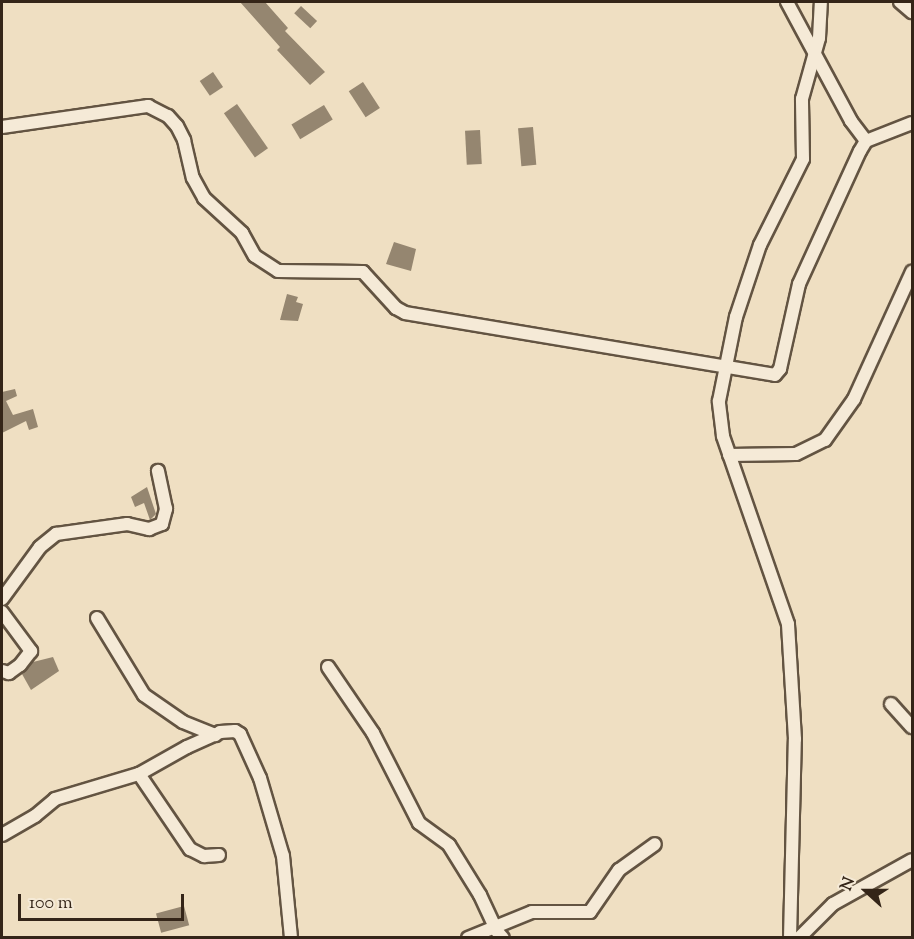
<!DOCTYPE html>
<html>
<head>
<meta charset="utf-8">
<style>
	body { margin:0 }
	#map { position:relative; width:914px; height:939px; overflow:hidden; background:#efdfc2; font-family:"Sorts Mill Goudy",serif }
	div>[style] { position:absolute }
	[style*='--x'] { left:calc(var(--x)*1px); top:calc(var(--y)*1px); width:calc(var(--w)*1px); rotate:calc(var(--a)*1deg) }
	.building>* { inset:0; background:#958670; transform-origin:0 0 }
	.roads { filter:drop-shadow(2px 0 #635442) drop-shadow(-2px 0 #635442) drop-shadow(0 2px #635442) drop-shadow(0 -2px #635442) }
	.minor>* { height:12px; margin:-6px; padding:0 6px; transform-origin:6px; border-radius:6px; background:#f5ead7 }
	span { translate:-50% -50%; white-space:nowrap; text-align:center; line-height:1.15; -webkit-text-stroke:5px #f5ead7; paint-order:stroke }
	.frame { position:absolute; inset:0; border:3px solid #342518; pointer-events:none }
	.north { position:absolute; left:836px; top:861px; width:60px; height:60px; -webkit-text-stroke:4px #f5ead7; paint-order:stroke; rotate:291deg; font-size:16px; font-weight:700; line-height:24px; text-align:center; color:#342518 }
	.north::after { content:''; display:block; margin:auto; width:21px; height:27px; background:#342518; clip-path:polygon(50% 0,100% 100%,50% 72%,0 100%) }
	.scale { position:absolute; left:18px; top:894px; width:166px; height:27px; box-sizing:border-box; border:3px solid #342518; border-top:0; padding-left:8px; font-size:18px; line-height:21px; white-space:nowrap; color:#342518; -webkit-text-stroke:4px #f5ead7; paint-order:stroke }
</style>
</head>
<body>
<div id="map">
	<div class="building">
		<i style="clip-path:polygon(240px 2px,265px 2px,288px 28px,285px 31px,325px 72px,310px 85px,277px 50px,280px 47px)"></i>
		<i style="left:301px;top:6px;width:22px;height:10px;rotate:43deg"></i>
		<i style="left:213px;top:72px;width:18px;height:16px;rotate:56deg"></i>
		<i style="left:363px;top:82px;width:31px;height:17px;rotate:57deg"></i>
		<i style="left:237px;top:104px;width:54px;height:16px;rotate:55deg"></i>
		<i style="left:324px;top:105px;width:17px;height:38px;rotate:59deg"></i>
		<i style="left:533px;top:127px;width:38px;height:15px;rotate:85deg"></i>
		<i style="left:480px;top:130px;width:34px;height:15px;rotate:87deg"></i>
		<i style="clip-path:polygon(394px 242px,416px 249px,411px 271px,386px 264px)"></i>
		<i style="clip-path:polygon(287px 294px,298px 297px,296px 302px,303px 304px,298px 321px,280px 320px)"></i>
		<i style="clip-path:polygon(15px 389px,17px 396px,6px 401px,13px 415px,33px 409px,38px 427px,29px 430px,26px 421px,2px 433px,2px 392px)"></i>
		<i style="clip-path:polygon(147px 487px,156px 514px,150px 520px,144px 503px,135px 507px,131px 497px)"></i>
		<i style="clip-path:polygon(53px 657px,59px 671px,31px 690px,22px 674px,33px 662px)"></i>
		<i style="left:184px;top:906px;width:20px;height:29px;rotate:75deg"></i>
	</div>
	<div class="roads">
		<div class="minor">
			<i style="--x:787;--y:2;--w:135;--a:61.7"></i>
			<i style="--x:851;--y:121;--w:25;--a:53"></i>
			<i style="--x:900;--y:2;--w:16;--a:40"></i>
			<i style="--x:2;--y:127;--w:148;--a:-8.2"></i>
			<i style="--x:148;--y:106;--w:22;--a:27"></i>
			<i style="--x:168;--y:116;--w:13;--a:48"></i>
			<i style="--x:177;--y:126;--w:16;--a:63"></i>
			<i style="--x:184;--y:140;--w:39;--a:77"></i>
			<i style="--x:193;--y:178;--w:23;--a:61"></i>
			<i style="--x:204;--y:198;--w:52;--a:42.6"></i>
			<i style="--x:242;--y:233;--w:26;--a:61"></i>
			<i style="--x:255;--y:256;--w:27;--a:33"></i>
			<i style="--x:278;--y:271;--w:85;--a:0.7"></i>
			<i style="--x:363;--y:272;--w:49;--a:47.5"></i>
			<i style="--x:396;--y:308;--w:10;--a:29"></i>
			<i style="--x:405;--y:313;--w:375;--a:9.5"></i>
			<i style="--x:775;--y:375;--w:8;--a:-50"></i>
			<i style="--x:780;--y:369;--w:87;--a:-77.4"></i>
			<i style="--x:799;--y:284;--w:146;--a:-65.4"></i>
			<i style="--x:860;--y:151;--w:12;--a:-59"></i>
			<i style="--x:866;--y:141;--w:49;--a:-21.4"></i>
			<i style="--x:729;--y:455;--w:67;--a:-0.9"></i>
			<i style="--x:796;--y:454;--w:32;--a:-26"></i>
			<i style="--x:825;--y:440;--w:50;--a:-54.7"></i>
			<i style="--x:854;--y:399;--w:140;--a:-65.5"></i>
			<i style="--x:2;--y:599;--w:64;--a:-53.8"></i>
			<i style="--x:40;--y:547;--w:21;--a:-39"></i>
			<i style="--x:56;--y:534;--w:72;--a:-8"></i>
			<i style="--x:127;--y:524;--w:23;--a:13"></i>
			<i style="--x:149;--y:529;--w:14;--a:-21"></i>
			<i style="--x:162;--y:524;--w:16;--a:-75"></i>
			<i style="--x:166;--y:509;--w:39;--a:-102"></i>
			<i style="--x:2;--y:612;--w:49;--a:53.4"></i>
			<i style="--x:31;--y:651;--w:18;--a:128"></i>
			<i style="--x:20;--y:665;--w:14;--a:144"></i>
			<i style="--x:9;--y:673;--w:7;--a:-164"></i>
			<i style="--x:97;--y:618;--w:90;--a:58.6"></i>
			<i style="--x:144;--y:695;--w:47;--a:34.7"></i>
			<i style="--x:183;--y:722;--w:35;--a:22"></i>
			<i style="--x:328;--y:667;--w:80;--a:55.7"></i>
			<i style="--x:373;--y:733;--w:101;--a:62.9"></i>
			<i style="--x:419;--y:823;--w:37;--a:36"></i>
			<i style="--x:449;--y:845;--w:59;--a:58.2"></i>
			<i style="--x:480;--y:895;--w:35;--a:65"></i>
			<i style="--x:891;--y:704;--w:31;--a:48"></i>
			<i style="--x:139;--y:774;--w:91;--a:55.8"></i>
			<i style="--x:190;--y:849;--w:16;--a:27"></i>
			<i style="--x:204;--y:856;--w:15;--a:-4"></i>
			<i style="--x:2;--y:835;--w:38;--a:-30"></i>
			<i style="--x:35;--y:816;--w:26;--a:-40"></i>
			<i style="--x:55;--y:799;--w:88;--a:-16.6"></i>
			<i style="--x:139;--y:774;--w:55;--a:-29.4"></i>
			<i style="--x:187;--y:747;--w:36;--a:-24"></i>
			<i style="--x:220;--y:732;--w:15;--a:-4"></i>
			<i style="--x:235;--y:731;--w:6;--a:31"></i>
			<i style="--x:240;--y:734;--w:48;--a:65.6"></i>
			<i style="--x:260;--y:778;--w:81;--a:73.6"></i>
			<i style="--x:283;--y:856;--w:82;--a:84.4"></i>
			<i style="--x:494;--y:928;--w:13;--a:48"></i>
			<i style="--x:468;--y:938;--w:69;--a:-22.1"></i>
			<i style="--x:532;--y:912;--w:58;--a:0"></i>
			<i style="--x:590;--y:912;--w:51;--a:-55.4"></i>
			<i style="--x:619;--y:870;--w:44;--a:-35.8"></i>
			<i style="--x:790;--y:938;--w:199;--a:-88.6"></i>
			<i style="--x:795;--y:739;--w:115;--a:-93.5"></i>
			<i style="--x:788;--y:624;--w:199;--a:-109.1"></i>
			<i style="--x:723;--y:436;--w:35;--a:-97"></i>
			<i style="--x:719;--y:401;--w:86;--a:-78.6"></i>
			<i style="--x:736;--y:317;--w:76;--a:-71.6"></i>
			<i style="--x:760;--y:245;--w:96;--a:-63.4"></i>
			<i style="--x:803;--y:159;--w:60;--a:-91"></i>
			<i style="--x:802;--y:99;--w:63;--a:-74.4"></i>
			<i style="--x:819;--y:38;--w:36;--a:-87"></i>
			<i style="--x:799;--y:938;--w:48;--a:-45"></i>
			<i style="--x:833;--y:904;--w:90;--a:-29.1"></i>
		</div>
	</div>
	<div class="frame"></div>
	<div class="north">N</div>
	<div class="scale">100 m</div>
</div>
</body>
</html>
